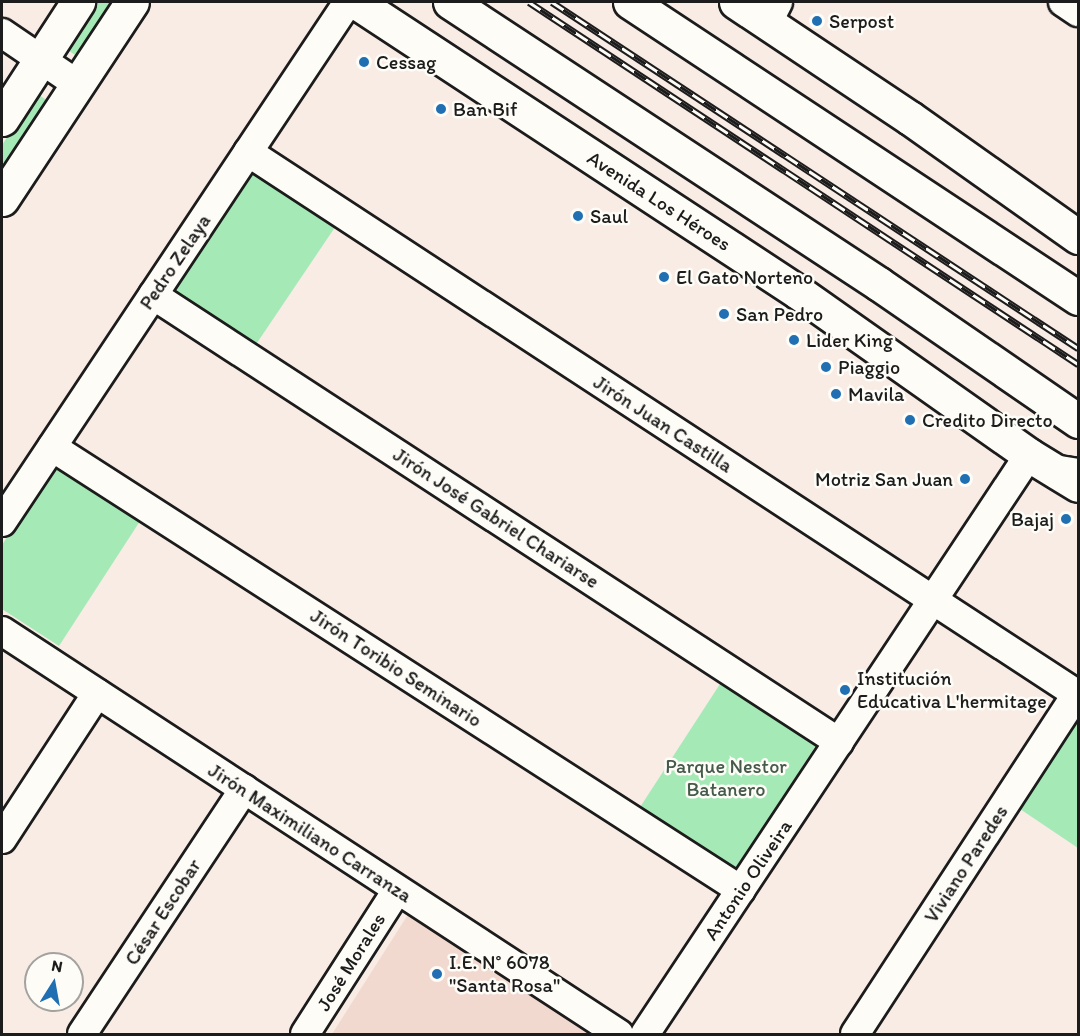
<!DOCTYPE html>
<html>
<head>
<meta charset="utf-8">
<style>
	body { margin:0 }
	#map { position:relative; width:1080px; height:1036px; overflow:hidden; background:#f8ece5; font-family:Itim,sans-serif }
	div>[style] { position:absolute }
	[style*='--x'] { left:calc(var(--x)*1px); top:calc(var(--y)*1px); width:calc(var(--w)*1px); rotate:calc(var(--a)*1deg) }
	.built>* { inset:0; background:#f2d9cf }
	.green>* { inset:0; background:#a5eab6; transform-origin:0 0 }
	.roads { filter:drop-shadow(2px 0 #1c1c1c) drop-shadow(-2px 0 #1c1c1c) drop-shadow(0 2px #1c1c1c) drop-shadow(0 -2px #1c1c1c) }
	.minor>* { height:28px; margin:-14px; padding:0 14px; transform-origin:14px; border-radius:14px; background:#fdfcf7 }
	.tertiary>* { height:33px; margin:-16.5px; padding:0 16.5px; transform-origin:16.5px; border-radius:16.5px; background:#fdfcf7 }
	.primary>* { height:33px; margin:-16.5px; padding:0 16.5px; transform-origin:16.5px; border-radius:16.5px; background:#fdfcf7 }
	.rail>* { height:7px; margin-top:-3.5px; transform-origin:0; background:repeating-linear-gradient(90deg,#fdfcf7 0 14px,#1c1c1c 0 28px); box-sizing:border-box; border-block:2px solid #1c1c1c }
	.dots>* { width:16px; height:16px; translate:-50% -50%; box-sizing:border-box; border:3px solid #fdfcf7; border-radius:50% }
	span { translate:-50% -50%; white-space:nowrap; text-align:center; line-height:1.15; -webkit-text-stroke:5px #fdfcf7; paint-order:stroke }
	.poi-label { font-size:20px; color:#1c1c1c }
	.left { translate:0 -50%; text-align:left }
	.right { translate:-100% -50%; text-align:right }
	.street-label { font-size:20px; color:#1c1c1c }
	.park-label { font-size:20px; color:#455a4a }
	.frame { position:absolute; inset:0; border:3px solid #1c1c1c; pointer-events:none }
	.north { position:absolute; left:24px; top:952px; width:60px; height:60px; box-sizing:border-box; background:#fdfcf7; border:2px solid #a3a29f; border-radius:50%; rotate:11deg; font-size:16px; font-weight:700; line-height:24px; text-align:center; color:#1c1c1c }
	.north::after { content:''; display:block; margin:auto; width:21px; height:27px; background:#1f6fb2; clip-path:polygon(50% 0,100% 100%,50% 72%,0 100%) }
</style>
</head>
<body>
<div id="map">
	<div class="built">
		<i style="clip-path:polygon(409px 913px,596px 1034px,332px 1034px)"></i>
	</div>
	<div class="green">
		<i style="clip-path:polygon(98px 2px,117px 2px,78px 57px,65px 48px)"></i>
		<i style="clip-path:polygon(36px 93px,51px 103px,2px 177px,2px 145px)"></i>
		<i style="left:251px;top:164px;width:105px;height:148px;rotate:34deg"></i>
		<i style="clip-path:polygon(55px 462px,142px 518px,59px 646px,2px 609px,2px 545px)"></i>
		<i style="left:720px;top:684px;width:114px;height:152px;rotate:33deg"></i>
		<i style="clip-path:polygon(1078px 722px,1078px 848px,1020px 809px)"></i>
	</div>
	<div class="roads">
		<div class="minor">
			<i style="--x:1063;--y:2;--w:18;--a:34"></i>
			<i style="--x:768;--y:22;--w:22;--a:-63"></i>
			<i style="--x:2;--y:33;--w:91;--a:34.2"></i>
			<i style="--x:248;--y:152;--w:992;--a:33.19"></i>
			<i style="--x:153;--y:295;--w:819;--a:33.09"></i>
			<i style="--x:52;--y:447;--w:819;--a:32.74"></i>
			<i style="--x:2;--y:522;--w:625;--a:-56.36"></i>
			<i style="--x:2;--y:631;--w:737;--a:33.15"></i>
			<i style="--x:2;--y:839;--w:174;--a:-56.9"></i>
			<i style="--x:82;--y:1034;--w:294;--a:-56.5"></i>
			<i style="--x:305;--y:1034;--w:171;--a:-57.4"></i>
			<i style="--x:645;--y:1034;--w:695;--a:-56.45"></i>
			<i style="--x:855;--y:1034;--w:406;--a:-56.9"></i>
		</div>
		<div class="tertiary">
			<i style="--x:356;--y:2;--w:529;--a:33.27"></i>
			<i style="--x:798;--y:292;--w:283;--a:35.2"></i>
			<i style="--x:1029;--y:455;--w:57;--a:31.5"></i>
			<i style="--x:736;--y:2;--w:209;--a:33.7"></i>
			<i style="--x:910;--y:118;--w:206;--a:35.3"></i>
			<i style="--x:2;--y:119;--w:140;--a:-57"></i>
			<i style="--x:2;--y:199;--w:236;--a:-56.6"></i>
		</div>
		<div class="primary">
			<i style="--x:450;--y:2;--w:513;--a:33.32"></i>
			<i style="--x:879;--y:284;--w:242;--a:34.5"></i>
			<i style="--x:630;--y:2;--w:537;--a:33.45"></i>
			<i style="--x:1059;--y:472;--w:19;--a:9"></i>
		</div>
	</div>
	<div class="rail">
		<i style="--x:529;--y:2;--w:658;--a:33.4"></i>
		<i style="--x:552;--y:2;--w:630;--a:33.34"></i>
	</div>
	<div class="dots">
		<i style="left:817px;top:21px;background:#1f6fb2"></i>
		<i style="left:364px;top:62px;background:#1f6fb2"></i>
		<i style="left:441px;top:109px;background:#1f6fb2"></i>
		<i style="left:578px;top:216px;background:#1f6fb2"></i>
		<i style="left:664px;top:277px;background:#1f6fb2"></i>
		<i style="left:724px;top:314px;background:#1f6fb2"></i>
		<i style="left:794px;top:340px;background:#1f6fb2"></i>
		<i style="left:826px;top:367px;background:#1f6fb2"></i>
		<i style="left:836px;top:394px;background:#1f6fb2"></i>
		<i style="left:910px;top:420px;background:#1f6fb2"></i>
		<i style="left:965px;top:479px;background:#1f6fb2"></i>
		<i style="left:1066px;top:519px;background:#1f6fb2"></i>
		<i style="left:845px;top:690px;background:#1f6fb2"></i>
		<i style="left:437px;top:974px;background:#1f6fb2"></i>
	</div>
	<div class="poi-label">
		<span class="left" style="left:829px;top:21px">Serpost</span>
		<span class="left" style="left:376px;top:62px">Cessag</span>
		<span class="left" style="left:453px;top:109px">Ban Bif</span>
		<span class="left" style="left:590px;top:216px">Saul</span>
		<span class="left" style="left:676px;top:277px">El Gato Norteno</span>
		<span class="left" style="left:736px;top:314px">San Pedro</span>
		<span class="left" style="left:806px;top:340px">Lider King</span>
		<span class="left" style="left:838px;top:367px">Piaggio</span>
		<span class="left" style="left:848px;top:394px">Mavila</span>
		<span class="left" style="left:922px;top:420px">Credito Directo</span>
		<span class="right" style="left:953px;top:479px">Motriz San Juan</span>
		<span class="right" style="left:1054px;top:519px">Bajaj</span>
		<span class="left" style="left:857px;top:690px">Institución<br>Educativa L'hermitage</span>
		<span class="left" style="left:449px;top:974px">I.E. N° 6078<br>"Santa Rosa"</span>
	</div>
	<div class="street-label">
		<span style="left:659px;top:201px;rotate:33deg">Avenida Los Héroes</span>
		<span style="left:175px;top:262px;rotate:-56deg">Pedro Zelaya</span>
		<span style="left:663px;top:424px;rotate:33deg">Jirón Juan Castilla</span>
		<span style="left:496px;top:518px;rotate:33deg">Jirón José Gabriel Chariarse</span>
		<span style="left:396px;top:668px;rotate:33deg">Jirón Toribio Seminario</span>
		<span style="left:310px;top:833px;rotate:33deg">Jirón Maximiliano Carranza</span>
		<span style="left:966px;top:864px;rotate:-57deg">Viviano Paredes</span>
		<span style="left:748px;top:880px;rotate:-56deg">Antonio Oliveira</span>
		<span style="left:163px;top:912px;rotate:-57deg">César Escobar</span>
		<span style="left:351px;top:962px;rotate:-58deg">José Morales</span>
	</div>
	<div class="park-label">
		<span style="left:726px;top:778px">Parque Nestor<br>Batanero</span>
	</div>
	<div class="frame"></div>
	<div class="north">N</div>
</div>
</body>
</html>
